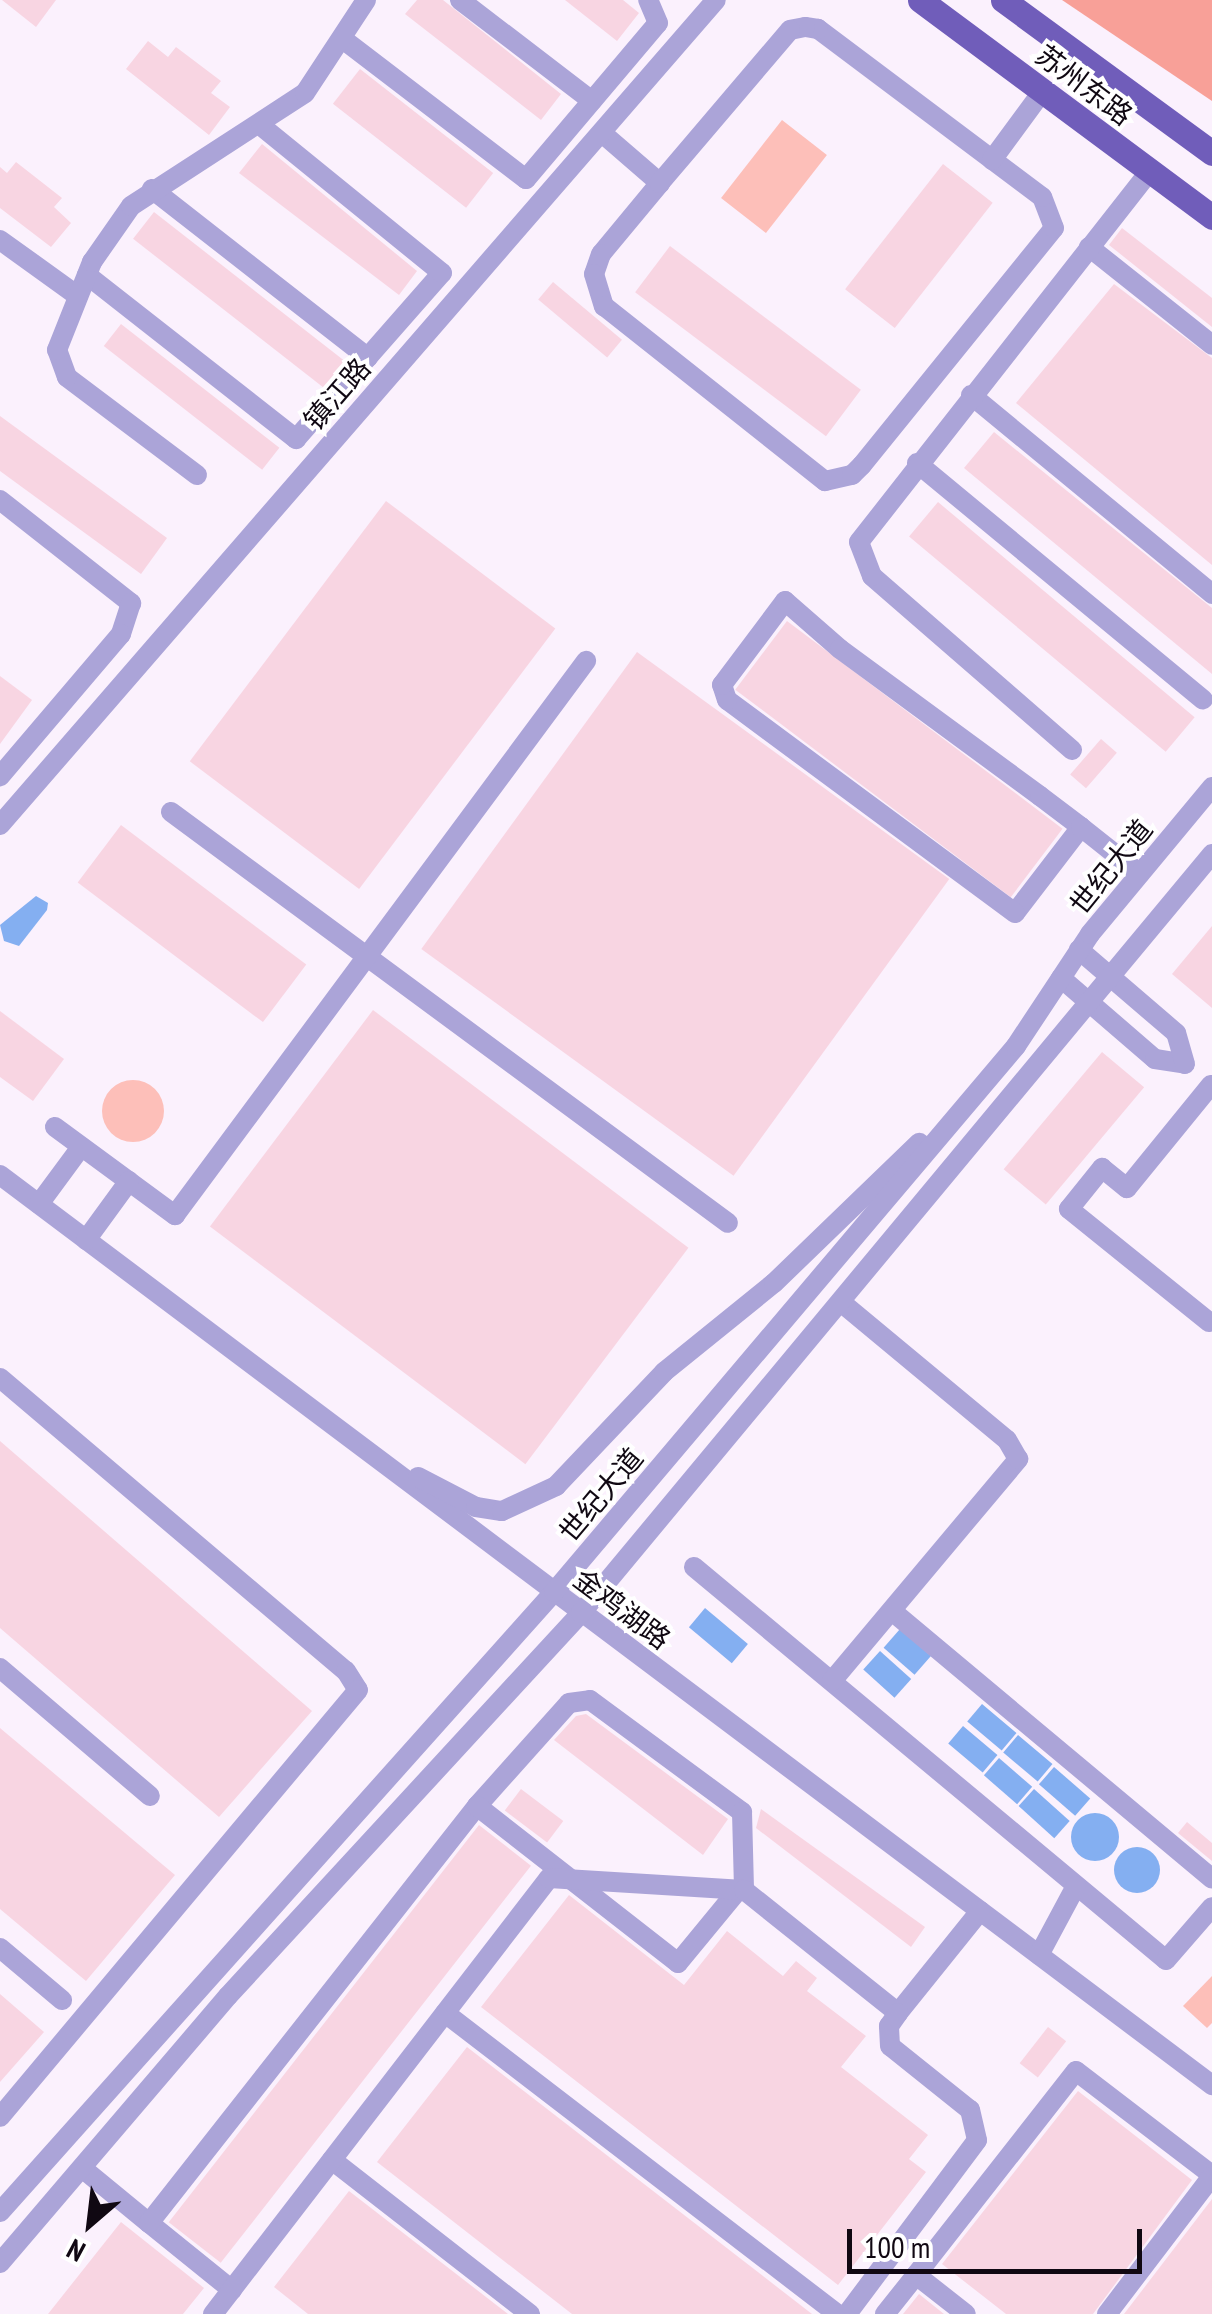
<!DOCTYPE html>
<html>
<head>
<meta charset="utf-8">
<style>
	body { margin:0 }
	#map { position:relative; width:1212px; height:2314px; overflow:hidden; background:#fbf1fd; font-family:"PT Sans Narrow","Noto Sans SC",sans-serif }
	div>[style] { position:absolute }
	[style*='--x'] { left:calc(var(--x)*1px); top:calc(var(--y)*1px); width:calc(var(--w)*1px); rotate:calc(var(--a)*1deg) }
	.green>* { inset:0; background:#fdbfb9; transform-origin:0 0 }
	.round { border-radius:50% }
	.forest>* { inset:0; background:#f8a098 }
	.water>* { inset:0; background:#84aff1; transform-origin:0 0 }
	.building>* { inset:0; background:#f8d5e2; transform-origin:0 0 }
	.minor>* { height:20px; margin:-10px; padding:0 10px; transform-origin:10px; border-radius:10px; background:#aba4d8 }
	.major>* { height:25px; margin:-12.5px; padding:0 12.5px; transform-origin:12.5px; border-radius:12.5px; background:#705dba }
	span { translate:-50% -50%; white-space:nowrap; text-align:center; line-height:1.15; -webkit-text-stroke:8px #fff; paint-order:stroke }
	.street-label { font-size:28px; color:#100812 }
	.north { position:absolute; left:40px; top:2174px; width:100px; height:100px; -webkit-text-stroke:8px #fff; paint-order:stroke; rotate:208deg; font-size:28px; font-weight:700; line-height:40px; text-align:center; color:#100812 }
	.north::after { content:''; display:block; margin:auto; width:35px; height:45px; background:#100812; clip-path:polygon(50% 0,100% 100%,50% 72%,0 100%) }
	.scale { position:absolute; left:847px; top:2229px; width:295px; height:45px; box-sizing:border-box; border:5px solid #100812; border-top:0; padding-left:12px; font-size:30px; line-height:35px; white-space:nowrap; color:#100812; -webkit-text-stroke:8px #fff; paint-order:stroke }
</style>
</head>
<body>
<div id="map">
	<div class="green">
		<i style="left:782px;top:120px;width:57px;height:99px;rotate:38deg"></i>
		<i class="round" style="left:102px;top:1080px;width:62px;height:62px"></i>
		<i style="clip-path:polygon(1212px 1976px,1212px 2023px,1207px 2028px,1183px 2006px)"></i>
	</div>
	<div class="forest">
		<i style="clip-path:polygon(1062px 0,1212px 0,1212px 101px)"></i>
	</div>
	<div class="water">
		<i style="clip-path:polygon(36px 896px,48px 903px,47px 910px,19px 946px,4px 941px,0 925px)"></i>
		<i style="left:705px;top:1608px;width:56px;height:25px;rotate:40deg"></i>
		<i style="left:900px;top:1629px;width:41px;height:25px;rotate:41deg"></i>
		<i style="left:880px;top:1651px;width:42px;height:25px;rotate:42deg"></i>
		<i style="left:982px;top:1704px;width:45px;height:23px;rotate:40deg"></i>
		<i style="left:963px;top:1726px;width:45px;height:23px;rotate:40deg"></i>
		<i style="left:1018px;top:1735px;width:45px;height:23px;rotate:40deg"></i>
		<i style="left:999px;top:1758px;width:44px;height:23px;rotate:41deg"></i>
		<i style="left:1054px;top:1767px;width:48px;height:23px;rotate:41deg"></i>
		<i style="left:1034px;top:1789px;width:48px;height:23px;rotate:42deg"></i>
		<i class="round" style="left:1071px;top:1813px;width:48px;height:48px"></i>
		<i class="round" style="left:1114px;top:1847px;width:46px;height:46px"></i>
	</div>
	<div class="building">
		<i style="clip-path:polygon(2px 0,56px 0,36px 27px)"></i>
		<i style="clip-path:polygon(417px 0,443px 0,561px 94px,541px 120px,405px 14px)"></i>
		<i style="clip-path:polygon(565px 0,623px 0,639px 13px,617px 41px)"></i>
		<i style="clip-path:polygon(148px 41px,168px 57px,176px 47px,221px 81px,211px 93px,230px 107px,209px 135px,126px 69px)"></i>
		<i style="left:360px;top:69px;width:169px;height:44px;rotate:38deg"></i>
		<i style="clip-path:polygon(262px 144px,417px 271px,399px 295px,239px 173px)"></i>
		<i style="clip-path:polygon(16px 162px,62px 198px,54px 207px,71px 223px,51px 247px,0 208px,0 167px,7px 173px)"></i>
		<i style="left:943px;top:164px;width:63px;height:159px;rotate:38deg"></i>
		<i style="left:154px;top:212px;width:244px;height:34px;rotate:38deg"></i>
		<i style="clip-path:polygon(1122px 228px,1212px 298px,1212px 327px,1109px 245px)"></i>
		<i style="left:670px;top:246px;width:239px;height:58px;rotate:37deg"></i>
		<i style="left:553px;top:282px;width:90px;height:23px;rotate:40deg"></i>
		<i style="clip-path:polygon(1114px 284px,1212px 358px,1212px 565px,1016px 403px)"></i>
		<i style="left:121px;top:324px;width:201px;height:28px;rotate:38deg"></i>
		<i style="clip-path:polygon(0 416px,167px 538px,141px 574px,0 471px)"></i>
		<i style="clip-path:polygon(994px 432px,1212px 608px,1212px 674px,964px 468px)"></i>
		<i style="left:386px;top:501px;width:212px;height:326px;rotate:37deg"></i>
		<i style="left:938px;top:502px;width:335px;height:45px;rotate:40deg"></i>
		<i style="left:787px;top:621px;width:345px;height:86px;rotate:37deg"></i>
		<i style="left:637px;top:652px;width:386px;height:367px;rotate:36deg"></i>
		<i style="clip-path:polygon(0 676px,32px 700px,0 744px)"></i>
		<i style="left:1101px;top:739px;width:21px;height:47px;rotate:41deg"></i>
		<i style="left:121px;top:825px;width:232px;height:72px;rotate:37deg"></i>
		<i style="clip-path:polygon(1212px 926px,1212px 1008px,1172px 974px)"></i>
		<i style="left:373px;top:1010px;width:395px;height:271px;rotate:37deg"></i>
		<i style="clip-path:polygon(0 1011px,64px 1059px,33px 1101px,0 1077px)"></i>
		<i style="left:1102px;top:1052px;width:55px;height:153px;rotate:40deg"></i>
		<i style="clip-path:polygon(0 1441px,312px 1711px,219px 1817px,0 1628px)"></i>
		<i style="clip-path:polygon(586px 1714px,728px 1819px,703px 1855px,554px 1740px,576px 1716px)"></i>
		<i style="clip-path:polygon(0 1728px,175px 1875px,86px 1981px,0 1909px)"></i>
		<i style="left:521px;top:1789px;width:53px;height:27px;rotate:37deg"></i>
		<i style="clip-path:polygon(761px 1809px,925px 1927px,911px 1947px,756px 1828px)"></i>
		<i style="clip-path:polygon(1187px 1822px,1212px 1843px,1212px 1861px,1178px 1833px)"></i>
		<i style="left:479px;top:1825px;width:66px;height:504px;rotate:38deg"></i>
		<i style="clip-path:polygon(569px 1895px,684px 1985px,727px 1931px,783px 1976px,796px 1961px,817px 1978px,807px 1991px,866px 2036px,841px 2067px,928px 2135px,909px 2159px,926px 2172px,838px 2285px,481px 2007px)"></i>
		<i style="clip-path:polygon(0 1994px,44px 2032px,0 2082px)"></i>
		<i style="left:1048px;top:2027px;width:23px;height:46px;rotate:38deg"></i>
		<i style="clip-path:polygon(467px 2047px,635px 2177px,812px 2314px,572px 2314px,377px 2162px)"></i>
		<i style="clip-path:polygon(1078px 2091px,1192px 2180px,1093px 2314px,1006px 2314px,942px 2264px)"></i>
		<i style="clip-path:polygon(349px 2191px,508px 2314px,308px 2314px,274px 2287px)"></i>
		<i style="clip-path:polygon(1212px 2199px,1212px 2314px,1124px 2314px)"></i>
		<i style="clip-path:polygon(121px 2222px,204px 2288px,183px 2314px,48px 2314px)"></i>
		<i style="clip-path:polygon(919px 2294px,944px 2314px,903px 2314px)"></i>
	</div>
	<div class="minor">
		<i style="--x:460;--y:0;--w:166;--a:37.4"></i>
		<i style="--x:344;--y:40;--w:229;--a:37.4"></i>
		<i style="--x:526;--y:179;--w:204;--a:-49.8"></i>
		<i style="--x:658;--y:23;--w:25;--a:-113"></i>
		<i style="--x:602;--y:133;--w:77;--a:40.8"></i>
		<i style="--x:660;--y:183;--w:92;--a:129.7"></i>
		<i style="--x:601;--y:254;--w:21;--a:109"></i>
		<i style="--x:594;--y:274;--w:34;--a:73"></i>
		<i style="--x:604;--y:306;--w:282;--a:38.4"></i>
		<i style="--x:825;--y:481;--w:28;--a:-13"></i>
		<i style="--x:852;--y:475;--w:14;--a:-45"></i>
		<i style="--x:862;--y:465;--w:305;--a:-51"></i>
		<i style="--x:1054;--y:228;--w:33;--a:-111"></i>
		<i style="--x:1042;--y:197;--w:280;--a:-143.1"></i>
		<i style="--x:818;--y:29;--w:13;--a:-171"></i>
		<i style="--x:805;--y:27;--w:15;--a:169"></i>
		<i style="--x:790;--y:30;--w:201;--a:130.4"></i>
		<i style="--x:992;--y:160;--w:84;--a:-53.7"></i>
		<i style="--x:152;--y:189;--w:274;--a:38"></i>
		<i style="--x:0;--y:240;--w:96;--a:35.7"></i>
		<i style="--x:1089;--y:247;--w:157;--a:38.5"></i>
		<i style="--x:87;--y:275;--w:266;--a:38.1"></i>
		<i style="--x:296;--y:439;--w:221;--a:-48.7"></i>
		<i style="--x:442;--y:273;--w:235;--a:-140.9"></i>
		<i style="--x:971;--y:395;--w:313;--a:39.5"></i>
		<i style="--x:917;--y:463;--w:371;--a:39.6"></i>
		<i style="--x:197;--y:475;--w:163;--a:-143"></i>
		<i style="--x:67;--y:377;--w:29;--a:-110"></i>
		<i style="--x:57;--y:350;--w:95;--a:-68.3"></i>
		<i style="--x:92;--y:262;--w:68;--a:-55.1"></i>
		<i style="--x:131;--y:206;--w:207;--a:-33"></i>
		<i style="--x:305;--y:93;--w:111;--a:-56.7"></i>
		<i style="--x:0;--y:500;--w:167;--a:38.2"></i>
		<i style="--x:131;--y:603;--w:33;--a:108"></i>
		<i style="--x:121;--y:634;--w:187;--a:130.4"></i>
		<i style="--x:1072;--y:750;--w:265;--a:-139"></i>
		<i style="--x:872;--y:576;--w:36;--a:-111"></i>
		<i style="--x:859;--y:542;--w:470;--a:-51.9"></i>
		<i style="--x:171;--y:812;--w:692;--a:36.42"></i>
		<i style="--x:0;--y:825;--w:1092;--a:-49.05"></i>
		<i style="--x:1081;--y:827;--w:108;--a:127.5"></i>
		<i style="--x:1015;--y:913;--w:358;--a:-143.5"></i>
		<i style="--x:727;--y:700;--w:16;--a:-108"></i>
		<i style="--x:722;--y:685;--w:105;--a:-53.1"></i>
		<i style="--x:785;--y:601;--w:73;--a:41.1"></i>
		<i style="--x:840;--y:649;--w:248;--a:36.3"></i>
		<i style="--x:1040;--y:796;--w:51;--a:37.1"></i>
		<i style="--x:1081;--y:827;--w:75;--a:38.5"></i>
		<i style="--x:1061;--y:978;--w:124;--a:40.8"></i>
		<i style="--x:1155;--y:1059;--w:30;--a:9"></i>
		<i style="--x:1185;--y:1064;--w:32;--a:-106"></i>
		<i style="--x:1176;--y:1033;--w:128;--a:-139.4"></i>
		<i style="--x:55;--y:1127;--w:149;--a:36.3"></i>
		<i style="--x:175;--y:1215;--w:690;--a:-53.43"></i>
		<i style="--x:0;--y:1175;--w:1516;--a:36.9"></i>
		<i style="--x:39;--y:1204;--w:71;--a:-53.6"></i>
		<i style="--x:86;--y:1240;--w:73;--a:-53.9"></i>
		<i style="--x:1209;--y:1322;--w:180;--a:-141.1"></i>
		<i style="--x:1069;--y:1209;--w:53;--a:-51.2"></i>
		<i style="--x:1102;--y:1168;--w:32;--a:39"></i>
		<i style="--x:1127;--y:1188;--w:133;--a:-50.8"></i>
		<i style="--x:0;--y:1378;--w:453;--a:40.3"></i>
		<i style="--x:346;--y:1671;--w:22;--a:58"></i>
		<i style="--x:358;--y:1690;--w:557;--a:129.98"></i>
		<i style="--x:418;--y:1477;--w:65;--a:27.3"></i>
		<i style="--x:476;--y:1507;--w:26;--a:9"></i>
		<i style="--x:502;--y:1511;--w:60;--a:-24.8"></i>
		<i style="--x:556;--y:1486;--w:157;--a:-46.5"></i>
		<i style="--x:664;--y:1372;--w:141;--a:-39"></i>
		<i style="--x:774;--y:1283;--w:202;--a:-44"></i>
		<i style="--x:694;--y:1567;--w:614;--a:39.78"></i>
		<i style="--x:1166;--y:1960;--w:70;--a:-49"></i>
		<i style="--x:892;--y:1611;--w:417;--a:39.9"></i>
		<i style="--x:0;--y:1668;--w:197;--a:40.5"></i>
		<i style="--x:832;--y:1681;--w:290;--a:-50"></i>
		<i style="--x:1018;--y:1459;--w:22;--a:-120"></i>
		<i style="--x:1007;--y:1440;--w:216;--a:-140.3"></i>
		<i style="--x:477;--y:1806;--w:138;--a:-48.2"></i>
		<i style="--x:569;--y:1703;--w:21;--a:-8"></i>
		<i style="--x:590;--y:1700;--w:189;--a:36.4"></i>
		<i style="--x:742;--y:1812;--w:78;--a:88.5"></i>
		<i style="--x:0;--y:1948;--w:81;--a:40"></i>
		<i style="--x:1039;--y:1955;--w:78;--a:-61.8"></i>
		<i style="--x:445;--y:2013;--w:494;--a:37.5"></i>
		<i style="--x:332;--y:2160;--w:251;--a:37.9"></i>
		<i style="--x:82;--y:2168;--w:87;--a:39.4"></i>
		<i style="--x:0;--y:2212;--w:831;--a:-48.22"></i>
		<i style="--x:554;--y:1592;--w:715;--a:-49.76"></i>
		<i style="--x:1016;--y:1046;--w:134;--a:-56.5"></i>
		<i style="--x:1090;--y:934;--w:191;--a:-50.3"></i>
		<i style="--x:0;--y:2263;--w:351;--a:-49.5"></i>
		<i style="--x:228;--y:1996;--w:521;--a:-47.33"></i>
		<i style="--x:581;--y:1613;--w:987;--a:-50.26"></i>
		<i style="--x:916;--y:2275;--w:259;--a:-51.9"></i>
		<i style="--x:1076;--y:2071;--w:171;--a:37.4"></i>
		<i style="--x:232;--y:2290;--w:107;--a:-141.1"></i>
		<i style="--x:149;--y:2223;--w:531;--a:-51.81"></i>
		<i style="--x:477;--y:1806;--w:255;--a:38"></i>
		<i style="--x:678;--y:1963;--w:96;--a:-50.5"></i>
		<i style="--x:213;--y:2314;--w:550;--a:-52.38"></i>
		<i style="--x:549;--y:1878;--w:195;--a:3.5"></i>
		<i style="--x:744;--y:1890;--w:197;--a:38.6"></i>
		<i style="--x:898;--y:2013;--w:131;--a:-51.2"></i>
		<i style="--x:847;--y:2314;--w:217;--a:-53.2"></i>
		<i style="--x:977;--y:2140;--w:31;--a:-103"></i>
		<i style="--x:970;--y:2110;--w:102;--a:-141.3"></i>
		<i style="--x:890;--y:2046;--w:20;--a:-93"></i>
		<i style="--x:889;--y:2026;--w:16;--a:-55"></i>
		<i style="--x:885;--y:2314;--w:50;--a:-51.5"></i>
		<i style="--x:916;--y:2275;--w:63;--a:38"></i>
		<i style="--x:1107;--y:2314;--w:173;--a:-52.7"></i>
	</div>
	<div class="major">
		<i style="--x:920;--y:0;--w:364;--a:36.6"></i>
		<i style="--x:1003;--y:0;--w:259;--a:36.2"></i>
	</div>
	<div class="street-label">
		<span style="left:1084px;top:85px;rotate:37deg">苏州东路</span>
		<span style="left:337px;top:394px;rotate:-49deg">镇江路</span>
		<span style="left:1111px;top:867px;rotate:-51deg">世纪大道</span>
		<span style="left:601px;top:1495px;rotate:-50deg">世纪大道</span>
		<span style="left:622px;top:1609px;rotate:37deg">金鸡湖路</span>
	</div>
	<div class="north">N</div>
	<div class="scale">100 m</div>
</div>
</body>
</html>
